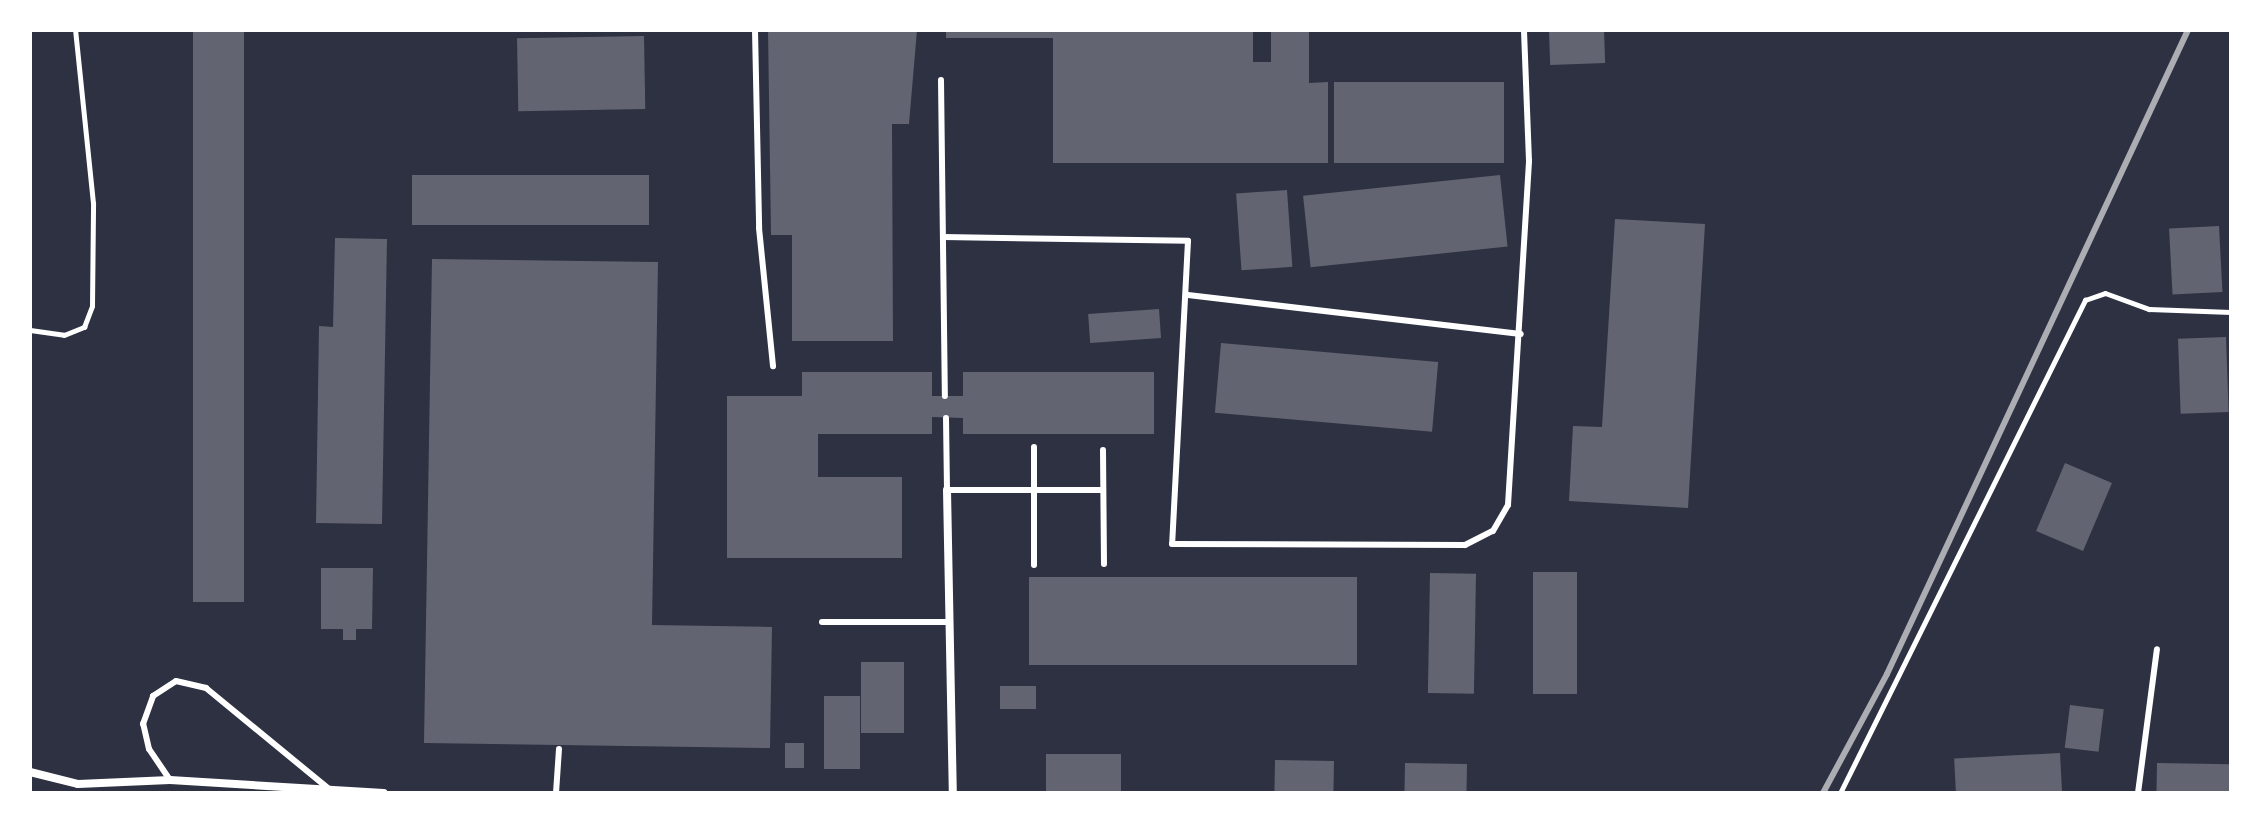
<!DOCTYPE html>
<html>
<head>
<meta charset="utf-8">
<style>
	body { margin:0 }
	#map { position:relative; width:2261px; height:823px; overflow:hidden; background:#2d3142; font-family:"IBM Plex Sans",sans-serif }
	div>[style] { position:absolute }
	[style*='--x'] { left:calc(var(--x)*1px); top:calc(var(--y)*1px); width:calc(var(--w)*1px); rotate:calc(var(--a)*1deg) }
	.building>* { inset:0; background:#626471; transform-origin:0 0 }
	.path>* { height:5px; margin:-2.5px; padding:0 2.5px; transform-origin:2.5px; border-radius:2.5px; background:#fff }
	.service>* { height:6px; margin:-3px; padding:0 3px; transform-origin:3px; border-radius:3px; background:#fff }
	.minor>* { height:8px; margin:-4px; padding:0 4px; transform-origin:4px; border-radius:4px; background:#fff }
	.rail>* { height:6px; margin:-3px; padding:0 3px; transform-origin:3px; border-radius:3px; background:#abadb3 }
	span { translate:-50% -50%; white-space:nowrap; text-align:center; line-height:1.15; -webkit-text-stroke:6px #fff; paint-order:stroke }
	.frame { position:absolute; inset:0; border:32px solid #fff; pointer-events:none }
</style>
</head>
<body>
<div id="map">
	<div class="building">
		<i style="left:193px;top:30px;width:51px;height:572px"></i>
		<i style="clip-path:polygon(768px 30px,917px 30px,909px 124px,892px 124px,893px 341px,792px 341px,792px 235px,771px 235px)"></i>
		<i style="clip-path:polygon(946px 30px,1253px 30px,1253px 62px,1271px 62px,1271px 30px,1309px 30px,1309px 83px,1328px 82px,1328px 163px,1053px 163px,1053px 38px,946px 38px)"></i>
		<i style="left:1604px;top:30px;width:33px;height:55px;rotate:88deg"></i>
		<i style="left:644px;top:36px;width:73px;height:127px;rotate:89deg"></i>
		<i style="left:1504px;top:82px;width:81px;height:170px;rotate:90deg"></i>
		<i style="left:412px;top:175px;width:237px;height:50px"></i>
		<i style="left:1500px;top:175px;width:72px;height:198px;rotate:84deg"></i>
		<i style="left:1287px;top:190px;width:77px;height:51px;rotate:86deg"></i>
		<i style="clip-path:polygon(1615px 219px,1705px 224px,1688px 508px,1569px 501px,1573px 426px,1602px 427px)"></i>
		<i style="left:2219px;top:226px;width:66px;height:50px;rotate:87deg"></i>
		<i style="clip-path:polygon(335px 238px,387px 239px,382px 524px,316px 523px,319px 326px,333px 327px)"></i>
		<i style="clip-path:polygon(432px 259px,658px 262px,652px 625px,772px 627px,770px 748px,424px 743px)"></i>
		<i style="left:1159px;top:309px;width:29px;height:71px;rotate:86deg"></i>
		<i style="left:2226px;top:337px;width:75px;height:48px;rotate:88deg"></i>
		<i style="left:1221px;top:343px;width:218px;height:70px;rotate:5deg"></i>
		<i style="clip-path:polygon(802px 372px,932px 372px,932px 396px,963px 396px,963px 372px,1154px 372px,1154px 434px,963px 434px,963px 418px,932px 417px,932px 434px,818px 434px,818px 477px,902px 477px,902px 558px,727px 558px,727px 396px,802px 396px)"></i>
		<i style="left:2065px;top:463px;width:51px;height:74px;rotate:23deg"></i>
		<i style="clip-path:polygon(321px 568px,373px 568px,372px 629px,356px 629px,356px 640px,343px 640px,343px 629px,321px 629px)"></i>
		<i style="left:1533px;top:572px;width:44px;height:122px"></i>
		<i style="left:1430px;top:573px;width:46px;height:120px;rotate:1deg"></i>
		<i style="left:1029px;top:577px;width:328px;height:88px"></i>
		<i style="left:861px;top:662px;width:43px;height:71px"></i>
		<i style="left:1000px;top:686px;width:36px;height:23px"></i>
		<i style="left:824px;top:696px;width:36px;height:73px"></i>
		<i style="left:2070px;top:705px;width:34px;height:43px;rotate:7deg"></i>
		<i style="left:785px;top:743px;width:19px;height:25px"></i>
		<i style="left:2060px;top:753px;width:40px;height:106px;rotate:87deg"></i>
		<i style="left:1046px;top:754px;width:75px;height:39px"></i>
		<i style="left:1275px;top:760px;width:59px;height:33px;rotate:1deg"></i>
		<i style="left:1405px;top:763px;width:62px;height:30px;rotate:1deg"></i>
		<i style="left:2157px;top:763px;width:74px;height:30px;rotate:1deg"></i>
	</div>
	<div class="path">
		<i style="--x:30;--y:330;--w:34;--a:8"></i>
		<i style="--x:64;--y:335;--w:22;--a:-22"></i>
		<i style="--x:84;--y:327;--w:22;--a:-69"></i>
		<i style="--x:92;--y:306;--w:103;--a:-89.4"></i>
		<i style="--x:93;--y:203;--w:174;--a:-95.9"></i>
		<i style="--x:1840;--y:793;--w:551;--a:-63.57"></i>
		<i style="--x:2085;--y:300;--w:21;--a:-19"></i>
		<i style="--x:2105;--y:293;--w:47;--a:20"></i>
		<i style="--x:2149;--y:309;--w:82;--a:2.1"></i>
	</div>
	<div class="service">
		<i style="--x:755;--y:30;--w:198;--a:88.8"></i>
		<i style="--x:759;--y:228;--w:139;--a:84.2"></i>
		<i style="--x:941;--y:80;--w:316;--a:89.3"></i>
		<i style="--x:943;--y:237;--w:245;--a:0.9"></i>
		<i style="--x:1188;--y:241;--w:303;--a:93"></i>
		<i style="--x:1172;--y:544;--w:293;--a:0.2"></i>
		<i style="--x:1465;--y:545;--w:31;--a:-27"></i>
		<i style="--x:1493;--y:531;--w:30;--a:-60"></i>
		<i style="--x:1508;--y:505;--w:345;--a:-86.5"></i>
		<i style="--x:1529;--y:161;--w:131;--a:-92.2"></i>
		<i style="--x:1188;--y:295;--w:335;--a:6.7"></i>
		<i style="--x:946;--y:418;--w:72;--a:89.2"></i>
		<i style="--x:947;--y:490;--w:156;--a:0"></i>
		<i style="--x:1034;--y:447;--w:118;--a:90"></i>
		<i style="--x:1103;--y:450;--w:114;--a:89.5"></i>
		<i style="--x:822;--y:622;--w:126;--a:0"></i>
		<i style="--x:170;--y:780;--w:37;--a:-124"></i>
		<i style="--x:149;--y:749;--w:26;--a:-103"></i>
		<i style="--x:143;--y:724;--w:30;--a:-70"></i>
		<i style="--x:153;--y:696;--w:27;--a:-33"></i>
		<i style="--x:176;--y:681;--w:31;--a:13"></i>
		<i style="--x:206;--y:688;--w:159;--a:39.4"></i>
		<i style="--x:556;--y:793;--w:44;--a:-86.1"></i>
		<i style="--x:2138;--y:793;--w:145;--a:-82.5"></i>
	</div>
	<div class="minor">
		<i style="--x:947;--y:490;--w:303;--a:88.9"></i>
		<i style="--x:30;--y:772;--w:49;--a:14"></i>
		<i style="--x:78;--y:784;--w:92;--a:-2.5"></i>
		<i style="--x:170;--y:780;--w:214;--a:3.5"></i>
	</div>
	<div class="rail">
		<i style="--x:1823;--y:793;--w:135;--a:-61.7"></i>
		<i style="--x:1887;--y:674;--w:711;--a:-64.95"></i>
	</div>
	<div class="frame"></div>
</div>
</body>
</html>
